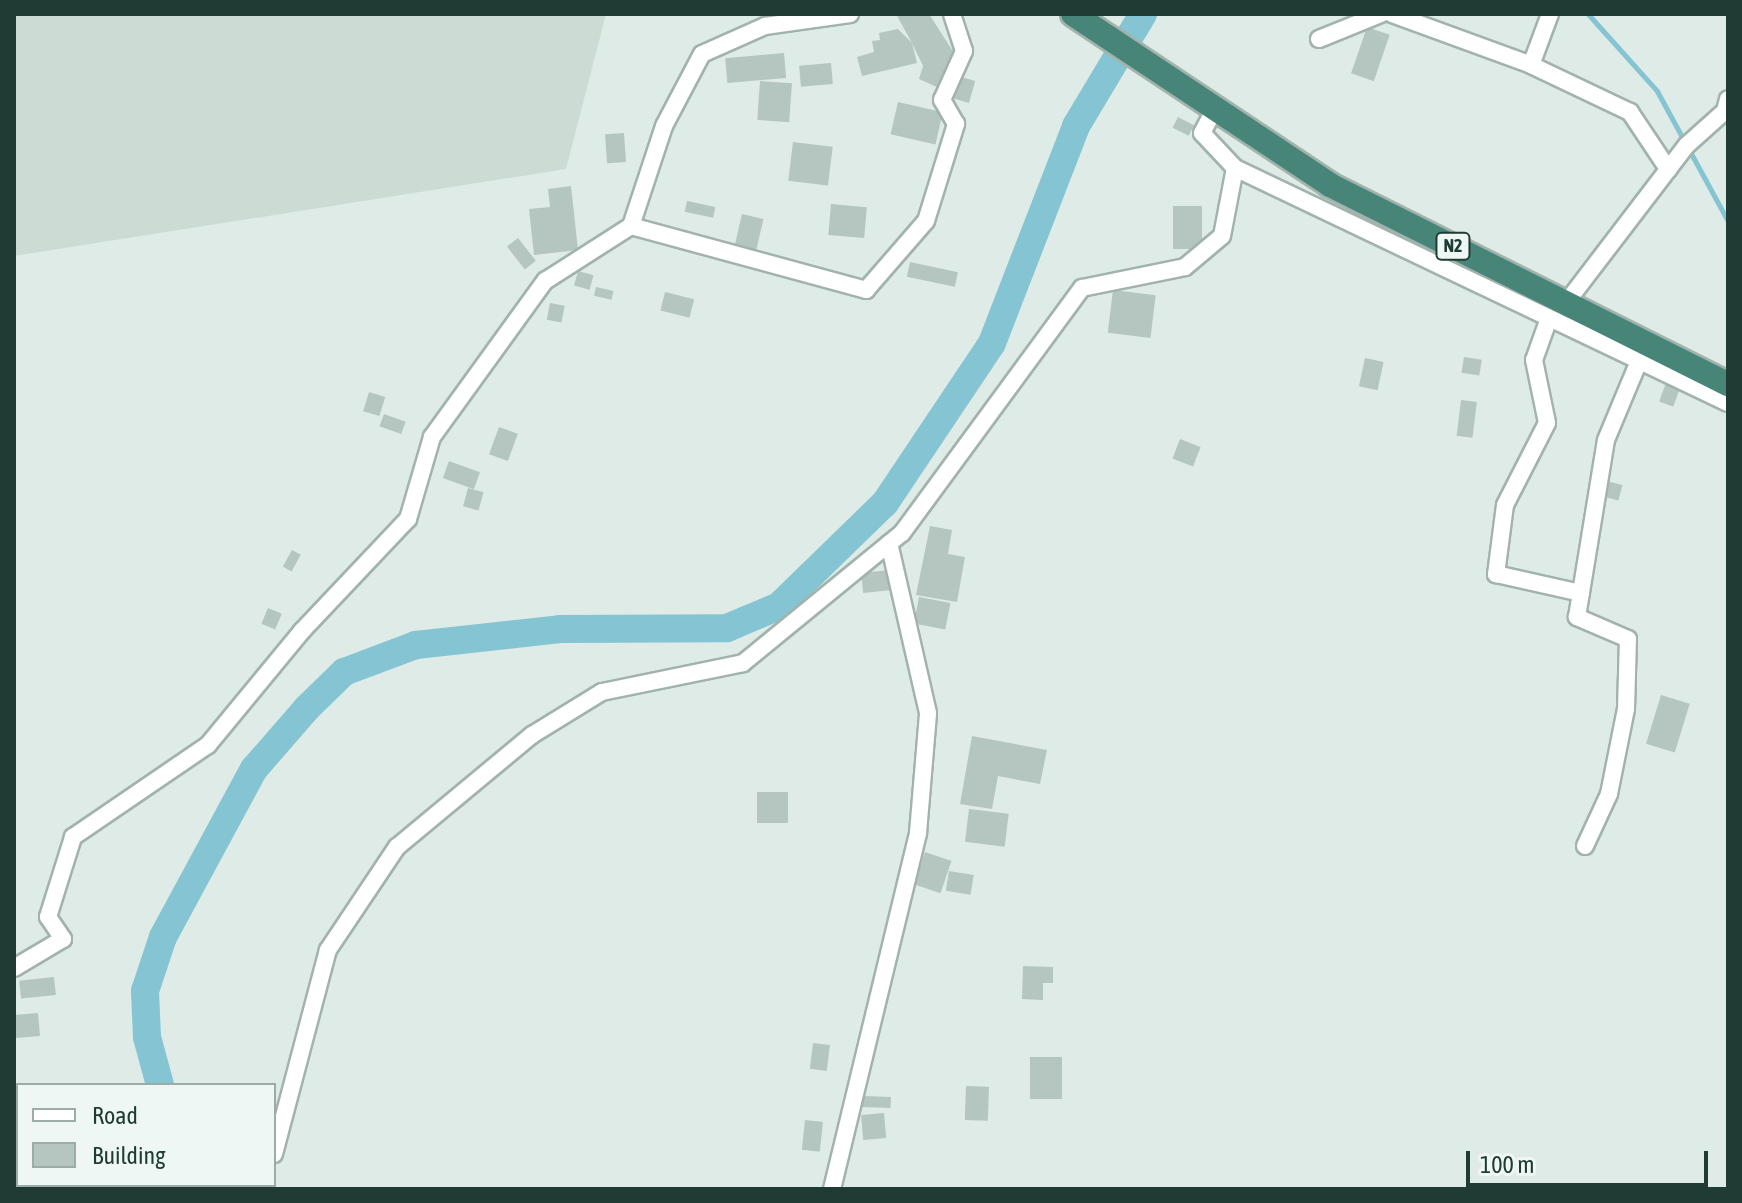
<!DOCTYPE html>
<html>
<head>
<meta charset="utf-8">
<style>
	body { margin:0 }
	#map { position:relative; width:1742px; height:1203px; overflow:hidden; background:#dfebe6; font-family:"Asap Condensed",sans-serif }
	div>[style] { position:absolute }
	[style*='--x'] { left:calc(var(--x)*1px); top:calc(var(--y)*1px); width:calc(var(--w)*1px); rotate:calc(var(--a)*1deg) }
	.built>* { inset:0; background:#cddbd5 }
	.stream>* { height:5px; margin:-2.5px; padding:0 2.5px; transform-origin:2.5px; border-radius:2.5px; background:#85c4d2 }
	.river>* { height:28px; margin:-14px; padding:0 14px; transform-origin:14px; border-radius:14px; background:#85c4d2 }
	.building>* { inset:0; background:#b4c6bf; transform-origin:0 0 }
	.roads { filter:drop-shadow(2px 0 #a2b3ad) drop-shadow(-2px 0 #a2b3ad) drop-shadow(0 2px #a2b3ad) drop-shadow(0 -2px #a2b3ad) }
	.minor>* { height:16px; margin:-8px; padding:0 8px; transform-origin:8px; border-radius:8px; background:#fff }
	.trunk>* { height:24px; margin:-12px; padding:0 12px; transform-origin:12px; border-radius:12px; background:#468578 }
	span { translate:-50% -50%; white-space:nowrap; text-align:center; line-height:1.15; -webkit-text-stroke:8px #eff7f4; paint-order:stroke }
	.shield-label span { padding:2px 6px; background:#eff7f4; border:2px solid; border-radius:6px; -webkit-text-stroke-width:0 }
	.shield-label { font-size:18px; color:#203b34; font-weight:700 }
	.frame { position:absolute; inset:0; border:16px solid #203b34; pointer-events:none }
	.legend { position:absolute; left:16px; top:1083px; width:260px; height:104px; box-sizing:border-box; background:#eff7f4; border:2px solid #9caca7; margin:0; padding:10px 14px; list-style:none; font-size:24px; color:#203b34 }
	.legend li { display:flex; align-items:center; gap:16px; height:40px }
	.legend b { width:40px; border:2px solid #9caca7 }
	.scale { position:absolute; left:1466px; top:1151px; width:242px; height:36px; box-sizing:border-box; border:4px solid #203b34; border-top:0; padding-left:10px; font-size:24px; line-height:28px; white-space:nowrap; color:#203b34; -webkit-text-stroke:6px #eff7f4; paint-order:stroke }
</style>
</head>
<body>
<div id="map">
	<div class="built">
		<i style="clip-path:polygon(14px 14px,606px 14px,566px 169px,14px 256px)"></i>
	</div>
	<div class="stream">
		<i style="--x:1588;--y:14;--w:103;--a:48.1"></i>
		<i style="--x:1657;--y:91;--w:148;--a:61.4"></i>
	</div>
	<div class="river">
		<i style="--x:160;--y:1085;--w:50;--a:-105.2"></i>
		<i style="--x:147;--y:1037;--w:46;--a:-92.5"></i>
		<i style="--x:145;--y:991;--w:57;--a:-71.6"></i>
		<i style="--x:163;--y:937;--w:191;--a:-61.6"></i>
		<i style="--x:254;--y:769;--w:81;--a:-49"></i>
		<i style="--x:307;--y:708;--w:52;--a:-44.2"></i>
		<i style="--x:344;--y:672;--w:77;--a:-20.6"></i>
		<i style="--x:416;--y:645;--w:145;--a:-6.3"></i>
		<i style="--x:560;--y:629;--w:167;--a:-0.3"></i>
		<i style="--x:727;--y:628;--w:56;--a:-22.9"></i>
		<i style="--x:779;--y:606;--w:148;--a:-44.2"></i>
		<i style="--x:885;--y:503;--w:192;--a:-56.2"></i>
		<i style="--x:992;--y:343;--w:233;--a:-68.8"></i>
		<i style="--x:1076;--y:126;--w:131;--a:-59.1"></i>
		<i style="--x:180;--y:1189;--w:4;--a:-76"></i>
	</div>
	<div class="building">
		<i style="clip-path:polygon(896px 14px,929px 14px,954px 53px,939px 88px,919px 79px,923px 66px,912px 43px,917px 63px,862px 76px,857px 57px,874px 52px,872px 41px,880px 40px,879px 33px,898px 29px,912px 43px)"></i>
		<i style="left:1367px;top:27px;width:24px;height:49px;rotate:19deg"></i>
		<i style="left:784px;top:53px;width:25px;height:59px;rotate:85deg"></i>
		<i style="left:831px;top:63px;width:21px;height:32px;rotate:85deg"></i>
		<i style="left:958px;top:76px;width:18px;height:23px;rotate:16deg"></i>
		<i style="left:760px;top:81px;width:32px;height:39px;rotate:4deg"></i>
		<i style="left:898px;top:102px;width:46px;height:33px;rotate:13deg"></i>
		<i style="left:1178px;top:117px;width:18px;height:12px;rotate:27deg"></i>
		<i style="left:624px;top:133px;width:29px;height:19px;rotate:86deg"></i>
		<i style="left:793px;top:142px;width:40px;height:39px;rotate:7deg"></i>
		<i style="clip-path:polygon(571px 186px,578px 250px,534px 255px,529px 209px,550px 207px,548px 189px)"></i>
		<i style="left:687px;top:201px;width:29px;height:11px;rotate:12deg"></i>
		<i style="left:831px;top:204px;width:36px;height:31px;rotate:5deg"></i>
		<i style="left:1173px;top:206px;width:29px;height:43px"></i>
		<i style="left:742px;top:214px;width:22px;height:34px;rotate:13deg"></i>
		<i style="left:518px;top:238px;width:29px;height:14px;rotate:52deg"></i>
		<i style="left:910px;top:262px;width:49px;height:15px;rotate:12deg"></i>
		<i style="left:578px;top:271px;width:16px;height:15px;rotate:15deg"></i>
		<i style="left:596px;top:287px;width:18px;height:9px;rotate:13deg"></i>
		<i style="left:1113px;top:290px;width:43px;height:43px;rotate:7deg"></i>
		<i style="left:665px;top:292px;width:30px;height:19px;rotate:14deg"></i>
		<i style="left:550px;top:303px;width:15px;height:17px;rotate:11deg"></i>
		<i style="left:1464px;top:357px;width:18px;height:16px;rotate:9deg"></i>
		<i style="left:1365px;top:358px;width:19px;height:29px;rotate:12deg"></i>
		<i style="left:1667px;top:380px;width:15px;height:23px;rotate:20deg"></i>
		<i style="left:369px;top:392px;width:17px;height:20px;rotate:17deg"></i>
		<i style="left:1461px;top:400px;width:16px;height:36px;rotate:7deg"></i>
		<i style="left:384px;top:414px;width:23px;height:13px;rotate:20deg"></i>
		<i style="left:499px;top:427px;width:20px;height:29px;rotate:20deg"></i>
		<i style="left:1180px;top:439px;width:22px;height:21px;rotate:21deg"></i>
		<i style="left:449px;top:461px;width:33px;height:18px;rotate:20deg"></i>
		<i style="left:1607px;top:481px;width:16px;height:16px;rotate:15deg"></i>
		<i style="left:468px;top:488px;width:16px;height:19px;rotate:15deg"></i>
		<i style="clip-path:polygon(930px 526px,952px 530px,948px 554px,965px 557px,957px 602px,916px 595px)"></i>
		<i style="left:292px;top:550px;width:10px;height:19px;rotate:29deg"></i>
		<i style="left:890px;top:570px;width:20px;height:29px;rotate:84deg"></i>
		<i style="left:919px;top:597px;width:32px;height:27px;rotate:11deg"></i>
		<i style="left:268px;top:608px;width:15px;height:17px;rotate:23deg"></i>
		<i style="left:1661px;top:695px;width:30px;height:51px;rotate:17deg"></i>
		<i style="clip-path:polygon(972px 736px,1047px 750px,1040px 784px,998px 776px,992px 809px,960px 804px)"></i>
		<i style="left:757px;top:792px;width:31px;height:31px"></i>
		<i style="left:969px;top:809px;width:40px;height:33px;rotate:7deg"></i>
		<i style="left:925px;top:852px;width:28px;height:34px;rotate:19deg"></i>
		<i style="left:949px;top:871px;width:25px;height:20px;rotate:9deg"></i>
		<i style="clip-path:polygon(1023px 966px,1053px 967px,1053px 983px,1043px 983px,1043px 1000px,1022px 999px)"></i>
		<i style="left:54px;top:977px;width:18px;height:35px;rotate:84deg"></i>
		<i style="left:38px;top:1013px;width:23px;height:24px;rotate:85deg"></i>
		<i style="left:813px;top:1043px;width:17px;height:26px;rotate:7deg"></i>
		<i style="left:1030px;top:1057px;width:32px;height:42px"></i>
		<i style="left:966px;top:1086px;width:23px;height:34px;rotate:2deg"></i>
		<i style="left:862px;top:1096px;width:29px;height:11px;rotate:2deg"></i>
		<i style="left:884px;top:1113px;width:25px;height:23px;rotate:85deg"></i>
		<i style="left:805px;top:1120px;width:18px;height:30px;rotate:6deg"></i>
	</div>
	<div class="roads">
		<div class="minor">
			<i style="--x:1392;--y:14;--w:148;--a:20.1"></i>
			<i style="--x:1550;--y:14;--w:54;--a:110.4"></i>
			<i style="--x:1531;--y:65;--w:110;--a:25.4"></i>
			<i style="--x:1630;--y:112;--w:69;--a:56.3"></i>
			<i style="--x:1319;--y:39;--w:67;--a:-22"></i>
			<i style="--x:1235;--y:168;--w:546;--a:25.49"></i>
			<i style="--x:631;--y:226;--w:105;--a:-71.7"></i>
			<i style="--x:664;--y:126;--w:81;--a:-62.2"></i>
			<i style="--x:702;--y:54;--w:69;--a:-24"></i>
			<i style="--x:765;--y:26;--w:86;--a:-8"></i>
			<i style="--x:1566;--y:303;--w:199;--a:-52.6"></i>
			<i style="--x:1687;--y:145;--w:51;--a:-41.8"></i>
			<i style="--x:1725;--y:111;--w:12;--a:-76"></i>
			<i style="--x:1548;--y:321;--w:41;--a:109.7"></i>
			<i style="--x:1534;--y:360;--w:64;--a:78.3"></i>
			<i style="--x:1547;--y:423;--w:92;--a:117.1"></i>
			<i style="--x:1505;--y:505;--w:70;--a:97.4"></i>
			<i style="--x:1496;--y:574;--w:87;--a:12.6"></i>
			<i style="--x:1585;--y:846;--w:57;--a:-65.2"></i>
			<i style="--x:1609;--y:794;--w:87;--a:-78.7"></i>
			<i style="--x:1626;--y:709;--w:70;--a:-88.4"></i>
			<i style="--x:1628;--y:639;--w:56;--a:-156.7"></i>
			<i style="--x:1577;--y:617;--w:179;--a:-80.7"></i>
			<i style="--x:1606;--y:440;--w:86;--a:-67.3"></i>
			<i style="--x:14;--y:968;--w:57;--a:-30.6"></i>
			<i style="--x:63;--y:939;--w:27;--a:-124"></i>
			<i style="--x:48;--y:917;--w:84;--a:-72.6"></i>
			<i style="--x:73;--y:837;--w:163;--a:-34.3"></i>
			<i style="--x:208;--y:745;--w:148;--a:-50.5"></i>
			<i style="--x:302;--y:631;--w:154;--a:-46.6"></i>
			<i style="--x:408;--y:519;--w:85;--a:-73.7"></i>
			<i style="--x:432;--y:437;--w:193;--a:-54.1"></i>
			<i style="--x:545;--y:281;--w:102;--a:-32.6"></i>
			<i style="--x:631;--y:226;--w:244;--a:15.2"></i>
			<i style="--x:866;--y:290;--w:91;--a:-49"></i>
			<i style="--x:926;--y:221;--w:102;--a:-72.8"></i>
			<i style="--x:956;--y:124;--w:28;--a:-120"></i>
			<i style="--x:942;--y:100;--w:54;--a:-65.8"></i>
			<i style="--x:964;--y:51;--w:39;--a:-108"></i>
			<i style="--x:274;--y:1154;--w:211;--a:-75.2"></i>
			<i style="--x:328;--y:950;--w:124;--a:-56.2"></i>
			<i style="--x:397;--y:847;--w:175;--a:-39.7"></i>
			<i style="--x:532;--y:735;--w:82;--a:-31.6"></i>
			<i style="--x:602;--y:692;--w:144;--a:-11.6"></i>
			<i style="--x:743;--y:663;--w:205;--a:-39.3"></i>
			<i style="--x:902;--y:533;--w:304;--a:-53.7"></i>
			<i style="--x:1082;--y:288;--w:105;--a:-11.5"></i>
			<i style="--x:1185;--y:267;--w:48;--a:-40"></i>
			<i style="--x:1222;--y:236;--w:69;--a:-79.2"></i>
			<i style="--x:1235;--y:168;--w:48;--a:-133.3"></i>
			<i style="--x:1202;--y:133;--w:26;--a:-62"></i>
			<i style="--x:258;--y:1189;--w:4;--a:-63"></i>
			<i style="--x:832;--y:1189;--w:366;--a:-76.4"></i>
			<i style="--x:918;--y:833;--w:120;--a:-85.2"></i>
			<i style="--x:928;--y:713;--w:174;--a:-102.9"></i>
		</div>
		<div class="trunk">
			<i style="--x:1073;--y:14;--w:309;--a:33.6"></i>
			<i style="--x:1330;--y:185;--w:445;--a:26.6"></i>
		</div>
	</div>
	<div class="shield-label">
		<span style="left:1453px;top:246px">N2</span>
	</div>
	<div class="frame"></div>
	<ul class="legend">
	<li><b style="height:10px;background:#fff"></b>Road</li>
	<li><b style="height:22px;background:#b4c6bf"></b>Building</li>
	</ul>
	<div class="scale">100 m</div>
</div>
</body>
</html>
